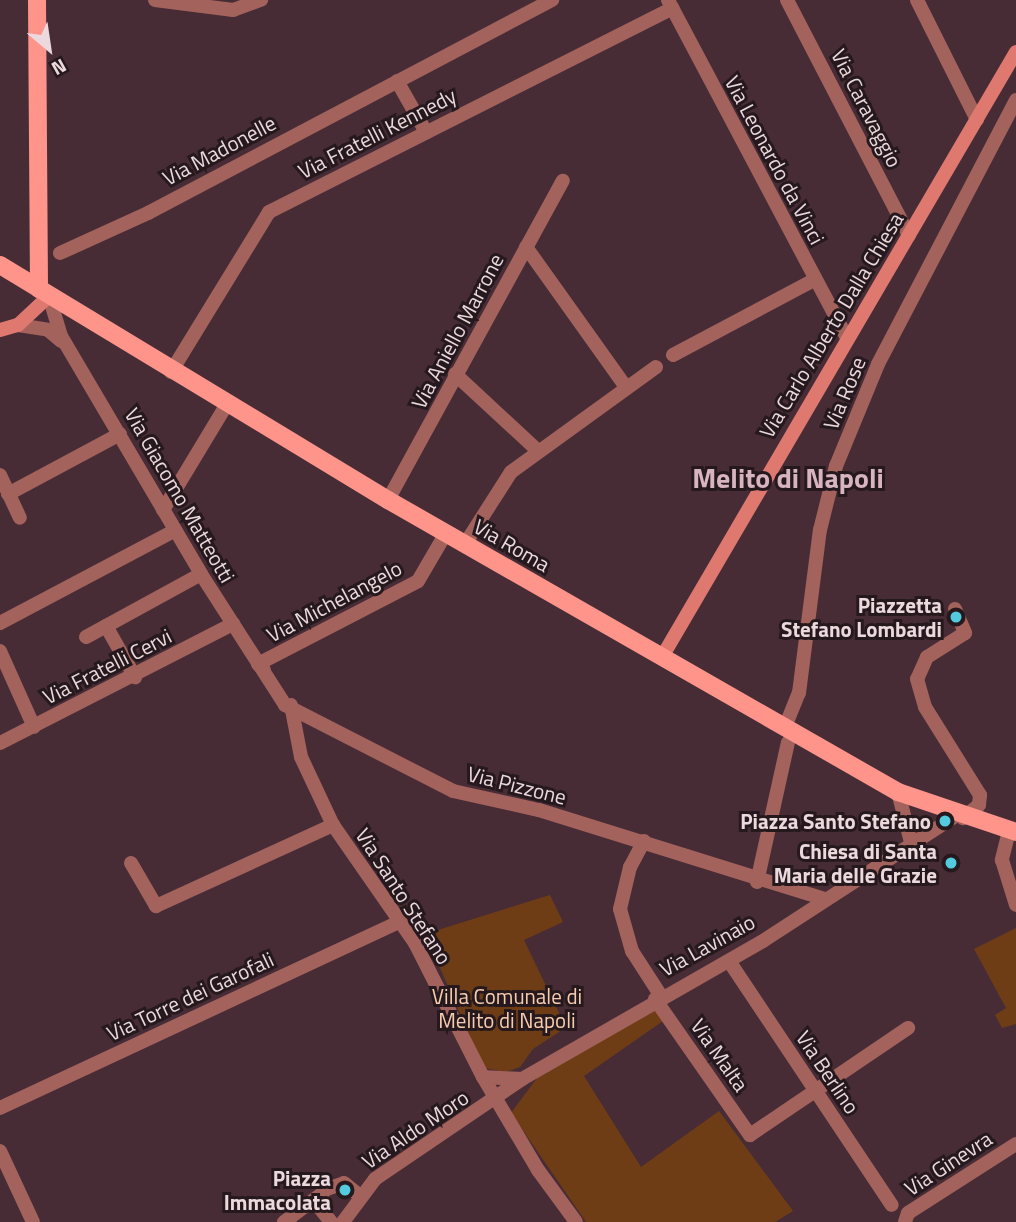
<!DOCTYPE html>
<html>
<head>
<meta charset="utf-8">
<style>
	body { margin:0 }
	#map { position:relative; width:1016px; height:1222px; overflow:hidden; background:#472c36; font-family:"Titillium Web",sans-serif }
	div>[style] { position:absolute }
	[style*='--x'] { left:calc(var(--x)*1px); top:calc(var(--y)*1px); width:calc(var(--w)*1px); rotate:calc(var(--a)*1deg) }
	.green>* { inset:0; background:#6f3d15 }
	.street>* { height:14px; margin:-7px; padding:0 7px; transform-origin:7px; border-radius:7px; background:#a3625c }
	.secondary>* { height:14px; margin:-7px; padding:0 7px; transform-origin:7px; border-radius:7px; background:#df7970 }
	.primary>* { height:18px; margin:-9px; padding:0 9px; transform-origin:9px; border-radius:9px; background:#fe948a }
	.dots>* { width:19px; height:19px; translate:-50% -50%; box-sizing:border-box; border:4px solid #25191d; border-radius:50% }
	span { translate:-50% -50%; white-space:nowrap; text-align:center; line-height:1.15; -webkit-text-stroke:6px #25191d; paint-order:stroke }
	.street-label { font-size:21px; color:#ebd9de }
	.poi-label { font-size:21px; color:#ebd9de; font-weight:700 }
	.right { translate:-100% -50%; text-align:right }
	.park-label { font-size:21px; color:#f8ccae }
	.district-label { font-size:28px; color:#d7b4bf; font-weight:700 }
	.north { position:absolute; left:14px; top:14px; width:70px; height:70px; -webkit-text-stroke:5px #25191d; paint-order:stroke; rotate:151deg; font-size:19px; font-weight:700; line-height:28px; text-align:center; color:#ebd9de }
	.north::after { content:''; display:block; margin:auto; width:24px; height:32px; background:#ebd9de; clip-path:polygon(50% 0,100% 100%,50% 72%,0 100%) }
</style>
</head>
<body>
<div id="map">
	<div class="green">
		<i style="clip-path:polygon(550px 895px,563px 922px,524px 940px,560px 1015px,573px 1023px,533px 1049px,520px 1067px,506px 1072px,484px 1068px,425px 934px)"></i>
		<i style="clip-path:polygon(1016px 928px,1016px 1024px,1002px 1028px,995px 1015px,1006px 1008px,974px 949px)"></i>
		<i style="clip-path:polygon(653px 1005px,663px 1021px,584px 1076px,641px 1167px,719px 1111px,793px 1211px,775px 1222px,586px 1222px,511px 1113px,540px 1074px)"></i>
	</div>
	<div class="street">
		<i style="--x:155;--y:0;--w:79;--a:7.3"></i>
		<i style="--x:233;--y:10;--w:30;--a:-20"></i>
		<i style="--x:668;--y:0;--w:382;--a:62.1"></i>
		<i style="--x:787;--y:0;--w:265;--a:62.6"></i>
		<i style="--x:917;--y:0;--w:134;--a:63.4"></i>
		<i style="--x:397;--y:81;--w:59;--a:60.4"></i>
		<i style="--x:526;--y:247;--w:172;--a:54.5"></i>
		<i style="--x:60;--y:253;--w:97;--a:-24.4"></i>
		<i style="--x:148;--y:213;--w:457;--a:-27.8"></i>
		<i style="--x:49;--y:296;--w:42;--a:73.3"></i>
		<i style="--x:61;--y:336;--w:276;--a:59.5"></i>
		<i style="--x:201;--y:574;--w:156;--a:57.3"></i>
		<i style="--x:285;--y:705;--w:189;--a:27.1"></i>
		<i style="--x:453;--y:791;--w:88;--a:12.5"></i>
		<i style="--x:539;--y:810;--w:299;--a:17.3"></i>
		<i style="--x:18;--y:325;--w:30;--a:9"></i>
		<i style="--x:48;--y:330;--w:17;--a:40"></i>
		<i style="--x:673;--y:355;--w:160;--a:-28"></i>
		<i style="--x:171;--y:372;--w:188;--a:-58.5"></i>
		<i style="--x:269;--y:212;--w:452;--a:-26.8"></i>
		<i style="--x:455;--y:374;--w:112;--a:42.8"></i>
		<i style="--x:0;--y:475;--w:47;--a:65.1"></i>
		<i style="--x:8;--y:494;--w:127;--a:-28.2"></i>
		<i style="--x:388;--y:500;--w:364;--a:-61.3"></i>
		<i style="--x:163;--y:510;--w:124;--a:-58.9"></i>
		<i style="--x:465;--y:544;--w:85;--a:-57.4"></i>
		<i style="--x:511;--y:472;--w:179;--a:-35.9"></i>
		<i style="--x:955;--y:609;--w:26;--a:67"></i>
		<i style="--x:965;--y:633;--w:45;--a:147.7"></i>
		<i style="--x:927;--y:657;--w:24;--a:114"></i>
		<i style="--x:917;--y:679;--w:29;--a:74"></i>
		<i style="--x:925;--y:707;--w:104;--a:58"></i>
		<i style="--x:980;--y:795;--w:10;--a:96"></i>
		<i style="--x:979;--y:805;--w:21;--a:141"></i>
		<i style="--x:0;--y:623;--w:197;--a:-27.9"></i>
		<i style="--x:106;--y:626;--w:59;--a:60.4"></i>
		<i style="--x:86;--y:637;--w:131;--a:-28.7"></i>
		<i style="--x:0;--y:651;--w:83;--a:65.9"></i>
		<i style="--x:264;--y:670;--w:8;--a:-135"></i>
		<i style="--x:258;--y:664;--w:180;--a:-27.4"></i>
		<i style="--x:418;--y:581;--w:56;--a:-59.7"></i>
		<i style="--x:291;--y:705;--w:53;--a:79.1"></i>
		<i style="--x:301;--y:757;--w:75;--a:64.8"></i>
		<i style="--x:333;--y:825;--w:144;--a:55.2"></i>
		<i style="--x:415;--y:943;--w:150;--a:63.1"></i>
		<i style="--x:483;--y:1077;--w:108;--a:59.4"></i>
		<i style="--x:538;--y:1170;--w:64;--a:53.8"></i>
		<i style="--x:785;--y:727;--w:37;--a:-68"></i>
		<i style="--x:799;--y:693;--w:164;--a:-82.7"></i>
		<i style="--x:820;--y:530;--w:66;--a:-76"></i>
		<i style="--x:836;--y:466;--w:110;--a:-67.6"></i>
		<i style="--x:878;--y:364;--w:298;--a:-62.4"></i>
		<i style="--x:0;--y:743;--w:262;--a:-27.1"></i>
		<i style="--x:898;--y:792;--w:56;--a:75.5"></i>
		<i style="--x:1009;--y:831;--w:30;--a:104"></i>
		<i style="--x:1002;--y:860;--w:47;--a:72.7"></i>
		<i style="--x:644;--y:841;--w:30;--a:118"></i>
		<i style="--x:630;--y:867;--w:43;--a:103.4"></i>
		<i style="--x:620;--y:909;--w:44;--a:74.1"></i>
		<i style="--x:632;--y:951;--w:54;--a:57.2"></i>
		<i style="--x:131;--y:863;--w:50;--a:59.8"></i>
		<i style="--x:156;--y:906;--w:195;--a:-24.6"></i>
		<i style="--x:757;--y:882;--w:143;--a:-77.5"></i>
		<i style="--x:729;--y:961;--w:293;--a:56.3"></i>
		<i style="--x:655;--y:999;--w:166;--a:55.1"></i>
		<i style="--x:750;--y:1135;--w:191;--a:-34.1"></i>
		<i style="--x:483;--y:1077;--w:39;--a:3"></i>
		<i style="--x:0;--y:1108;--w:439;--a:-25"></i>
		<i style="--x:0;--y:1151;--w:78;--a:65.1"></i>
		<i style="--x:284;--y:1222;--w:45;--a:-36.9"></i>
		<i style="--x:331;--y:1222;--w:21;--a:-129"></i>
		<i style="--x:318;--y:1206;--w:17;--a:-69"></i>
		<i style="--x:324;--y:1190;--w:21;--a:-19"></i>
		<i style="--x:344;--y:1183;--w:19;--a:39"></i>
		<i style="--x:343;--y:1222;--w:54;--a:-53.3"></i>
		<i style="--x:375;--y:1179;--w:178;--a:-34.2"></i>
		<i style="--x:522;--y:1079;--w:278;--a:-29.8"></i>
		<i style="--x:763;--y:941;--w:231;--a:-33"></i>
		<i style="--x:905;--y:1222;--w:9;--a:-72"></i>
		<i style="--x:908;--y:1213;--w:128;--a:-32.6"></i>
	</div>
	<div class="secondary">
		<i style="--x:0;--y:330;--w:19;--a:-16"></i>
		<i style="--x:18;--y:325;--w:42;--a:-43.1"></i>
		<i style="--x:662;--y:657;--w:701;--a:-59.67"></i>
	</div>
	<div class="primary">
		<i style="--x:37;--y:0;--w:289;--a:89.6"></i>
		<i style="--x:0;--y:265;--w:454;--a:31.2"></i>
		<i style="--x:388;--y:500;--w:588;--a:29.79"></i>
		<i style="--x:898;--y:792;--w:125;--a:18.7"></i>
	</div>
	<div class="dots">
		<i style="left:956px;top:617px;background:#54cade"></i>
		<i style="left:945px;top:821px;background:#54cade"></i>
		<i style="left:951px;top:863px;background:#54cade"></i>
		<i style="left:345px;top:1190px;background:#54cade"></i>
	</div>
	<div class="street-label">
		<span style="left:867px;top:108px;rotate:63deg">Via Caravaggio</span>
		<span style="left:377px;top:133px;rotate:-27deg">Via Fratelli Kennedy</span>
		<span style="left:219px;top:150px;rotate:-28deg">Via Madonelle</span>
		<span style="left:775px;top:160px;rotate:62deg">Via Leonardo da Vinci</span>
		<span style="left:831px;top:325px;rotate:-59deg">Via Carlo Alberto Dalla Chiesa</span>
		<span style="left:457px;top:331px;rotate:-62deg">Via Aniello Marrone</span>
		<span style="left:844px;top:393px;rotate:-67deg">Via Rose</span>
		<span style="left:180px;top:495px;rotate:60deg">Via Giacomo Matteotti</span>
		<span style="left:512px;top:545px;rotate:30deg">Via Roma</span>
		<span style="left:334px;top:601px;rotate:-28deg">Via Michelangelo</span>
		<span style="left:107px;top:666px;rotate:-27deg">Via Fratelli Cervi</span>
		<span style="left:517px;top:785px;rotate:14deg">Via Pizzone</span>
		<span style="left:404px;top:896px;rotate:57deg">Via Santo Stefano</span>
		<span style="left:707px;top:945px;rotate:-29deg">Via Lavinaio</span>
		<span style="left:190px;top:996px;rotate:-25deg">Via Torre dei Garofali</span>
		<span style="left:720px;top:1055px;rotate:55deg">Via Malta</span>
		<span style="left:828px;top:1072px;rotate:56deg">Via Berlino</span>
		<span style="left:415px;top:1129px;rotate:-34deg">Via Aldo Moro</span>
		<span style="left:948px;top:1163px;rotate:-33deg">Via Ginevra</span>
	</div>
	<div class="poi-label">
		<span class="right" style="left:942px;top:617px">Piazzetta<br>Stefano Lombardi</span>
		<span class="right" style="left:931px;top:821px">Piazza Santo Stefano</span>
		<span class="right" style="left:937px;top:863px">Chiesa di Santa<br>Maria delle Grazie</span>
		<span class="right" style="left:331px;top:1190px">Piazza<br>Immacolata</span>
	</div>
	<div class="park-label">
		<span style="left:507px;top:1008px">Villa Comunale di<br>Melito di Napoli</span>
	</div>
	<div class="district-label">
		<span style="left:788px;top:478px">Melito di Napoli</span>
	</div>
	<div class="north">N</div>
</div>
</body>
</html>
